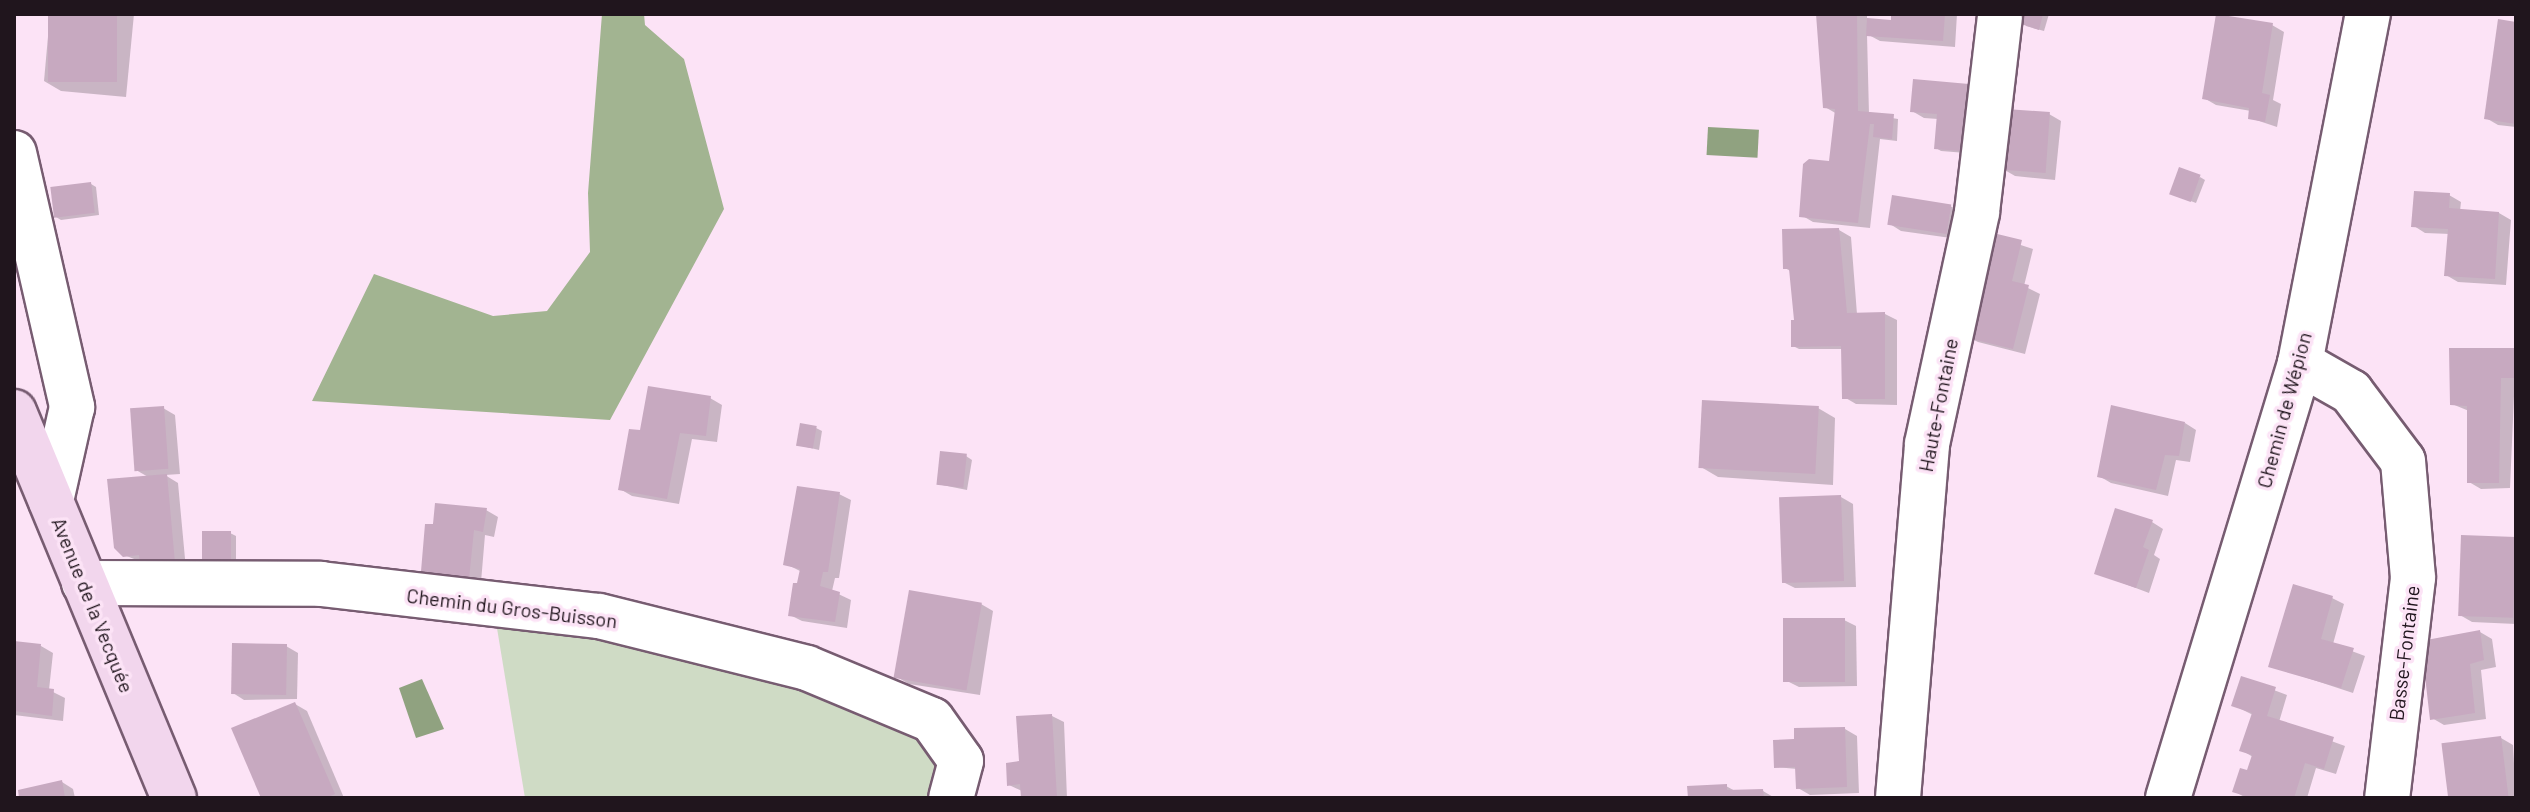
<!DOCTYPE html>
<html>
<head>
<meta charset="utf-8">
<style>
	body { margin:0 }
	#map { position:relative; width:2530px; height:812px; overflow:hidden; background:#fce3f6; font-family:Barlow,sans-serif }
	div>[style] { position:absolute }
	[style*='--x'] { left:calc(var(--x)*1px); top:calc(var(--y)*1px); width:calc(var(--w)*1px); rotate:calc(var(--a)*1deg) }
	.green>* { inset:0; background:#cfdbc5 }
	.forest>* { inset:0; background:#a2b491 }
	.water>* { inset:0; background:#90a280; transform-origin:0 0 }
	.shadow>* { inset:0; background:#0003 }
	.building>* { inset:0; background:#c7a9c0; transform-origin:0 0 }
	.roads { filter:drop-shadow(2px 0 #775c71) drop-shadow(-2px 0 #775c71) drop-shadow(0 2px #775c71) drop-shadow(0 -2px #775c71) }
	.street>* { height:44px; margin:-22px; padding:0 22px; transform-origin:22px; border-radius:22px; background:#fff }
	.secondary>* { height:44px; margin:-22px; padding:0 22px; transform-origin:22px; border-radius:22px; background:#f2d6ed }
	span { translate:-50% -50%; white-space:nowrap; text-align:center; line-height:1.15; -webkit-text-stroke:7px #fce3f6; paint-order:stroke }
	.street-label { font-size:20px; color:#20151d }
	.frame { position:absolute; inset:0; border:16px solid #20151d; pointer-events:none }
</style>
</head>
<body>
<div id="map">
	<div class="green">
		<i style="clip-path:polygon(493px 604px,932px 720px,949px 798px,525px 798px)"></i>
	</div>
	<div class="forest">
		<i style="clip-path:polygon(602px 14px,644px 14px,645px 25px,684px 59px,724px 209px,610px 420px,312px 401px,374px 274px,493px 316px,547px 311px,590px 252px,588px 193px)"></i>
	</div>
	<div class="water">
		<i style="left:1708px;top:127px;width:51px;height:28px;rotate:3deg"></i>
		<i style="clip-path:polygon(422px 679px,444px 729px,416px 738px,399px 688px)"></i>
	</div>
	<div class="shadow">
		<i style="clip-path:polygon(50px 14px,134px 14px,126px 97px,61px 91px,44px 81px)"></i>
		<i style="clip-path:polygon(1817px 14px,1867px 14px,1867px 20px,1893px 22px,1893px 14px,1957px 14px,1955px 47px,1880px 41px,1867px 34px,1869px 114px,1898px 119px,1897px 141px,1880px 139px,1870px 228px,1813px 222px,1801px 215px,1831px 163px,1837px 114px,1825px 107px)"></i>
		<i style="clip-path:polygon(2023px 14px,2049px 14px,2044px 31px,2026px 26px)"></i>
		<i style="clip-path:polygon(2516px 24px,2516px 127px,2498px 125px,2486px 118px)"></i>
		<i style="clip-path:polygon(2272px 25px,2284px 32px,2273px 100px,2281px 104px,2277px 127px,2250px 118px,2251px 111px,2216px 105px,2204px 98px)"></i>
		<i style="clip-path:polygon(1968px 86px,1980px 93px,1966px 153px,1941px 151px,1936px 148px,1938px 119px,1924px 118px,1912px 111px)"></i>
		<i style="clip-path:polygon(2049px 114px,2061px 121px,2055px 180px,2015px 176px,2003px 169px)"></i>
		<i style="clip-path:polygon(2200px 177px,2205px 180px,2196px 203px,2177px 196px)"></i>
		<i style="clip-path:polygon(91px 184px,96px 187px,99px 215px,61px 220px,56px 217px)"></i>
		<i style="clip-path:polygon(2449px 195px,2461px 202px,2460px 211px,2499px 213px,2511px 220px,2506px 285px,2458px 282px,2446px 275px,2450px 234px,2425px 233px,2414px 226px)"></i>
		<i style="clip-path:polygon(1950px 206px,1962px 212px,1958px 239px,1901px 231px,1890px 224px)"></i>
		<i style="clip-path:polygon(1839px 230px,1851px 237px,1857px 314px,1885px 314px,1897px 320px,1897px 405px,1856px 404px,1844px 397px,1843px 349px,1799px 349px,1793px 346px,1796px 322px,1792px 272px,1785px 268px)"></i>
		<i style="clip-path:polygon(1990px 235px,2033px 249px,2024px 286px,2040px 294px,2025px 354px,1978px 342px,1966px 336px)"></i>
		<i style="clip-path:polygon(2516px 350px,2510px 488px,2481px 489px,2469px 482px,2469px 411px,2452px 404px)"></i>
		<i style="clip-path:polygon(710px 398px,722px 405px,717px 442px,692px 439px,679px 504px,632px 496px,620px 489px,642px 432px)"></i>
		<i style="clip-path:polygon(163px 408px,175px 415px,180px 474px,165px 475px,178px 483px,187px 580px,124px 555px,150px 478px,136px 470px)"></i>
		<i style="clip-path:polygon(1818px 408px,1835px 418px,1833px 485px,1718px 477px,1701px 467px)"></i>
		<i style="clip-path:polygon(2185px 423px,2196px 430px,2190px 462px,2176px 460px,2168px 496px,2111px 483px,2099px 476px)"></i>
		<i style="clip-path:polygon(816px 428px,822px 431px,819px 450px,798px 445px)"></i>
		<i style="clip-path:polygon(966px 456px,972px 460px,967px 490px,937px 484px)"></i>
		<i style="clip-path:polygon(839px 494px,851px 500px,839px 578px,835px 578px,832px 591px,851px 600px,847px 628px,802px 621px,790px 615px,802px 572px,786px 564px)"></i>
		<i style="clip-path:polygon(1841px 497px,1853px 504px,1856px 587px,1795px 588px,1783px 582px)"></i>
		<i style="clip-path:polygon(486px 510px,498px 517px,494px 537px,485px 535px,480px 594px,434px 589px)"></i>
		<i style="clip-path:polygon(2152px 522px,2163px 529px,2154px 555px,2160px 559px,2149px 593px,2096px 573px)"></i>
		<i style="clip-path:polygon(230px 533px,236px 536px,236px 574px,211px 575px)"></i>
		<i style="clip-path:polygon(2516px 539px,2516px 624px,2472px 622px,2460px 615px)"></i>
		<i style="clip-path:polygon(2332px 598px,2344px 604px,2333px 644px,2365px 656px,2353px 693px,2271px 666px)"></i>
		<i style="clip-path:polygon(981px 604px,993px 611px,980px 695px,909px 684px,897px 677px)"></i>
		<i style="clip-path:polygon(1844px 620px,1856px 626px,1857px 686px,1799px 687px,1787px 681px)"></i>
		<i style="clip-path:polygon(2480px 632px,2492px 639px,2496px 667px,2481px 670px,2486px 719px,2444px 725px,2432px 718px)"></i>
		<i style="clip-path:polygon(14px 643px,41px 646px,53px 653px,49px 690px,65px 698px,63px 721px,14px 715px)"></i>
		<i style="clip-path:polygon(286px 646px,298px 653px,297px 699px,244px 700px,233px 693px)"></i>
		<i style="clip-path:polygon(2242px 678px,2287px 695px,2279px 722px,2345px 746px,2336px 774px,2316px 768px,2307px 798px,2246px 798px,2234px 791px,2249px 773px,2253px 757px,2241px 750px,2253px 715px,2233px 705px)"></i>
		<i style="clip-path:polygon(295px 704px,307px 711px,344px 798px,263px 798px)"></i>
		<i style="clip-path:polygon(1052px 716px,1064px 722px,1067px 798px,1023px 798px,1022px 791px,1009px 785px)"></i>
		<i style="clip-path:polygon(1845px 729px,1857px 736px,1859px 793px,1810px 795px,1798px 788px,1797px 769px,1776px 767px)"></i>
		<i style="clip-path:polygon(2501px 738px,2513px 745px,2516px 798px,2447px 798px)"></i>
		<i style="clip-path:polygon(62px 782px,73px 789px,75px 798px,21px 798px)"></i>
		<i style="clip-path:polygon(1726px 786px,1737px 792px,1763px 791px,1775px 798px,1690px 798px)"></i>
	</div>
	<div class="building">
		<i style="left:48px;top:14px;width:69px;height:68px"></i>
		<i style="clip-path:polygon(1816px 14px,1857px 14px,1858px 111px,1894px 114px,1892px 139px,1873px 137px,1874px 124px,1870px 124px,1858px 223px,1799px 217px,1803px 164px,1809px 159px,1829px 161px,1835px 109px,1823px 108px)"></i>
		<i style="clip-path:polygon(1891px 14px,1945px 14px,1943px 41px,1866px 36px,1867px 18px,1891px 20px)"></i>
		<i style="clip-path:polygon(2021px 14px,2043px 14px,2039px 30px,2018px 23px)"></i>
		<i style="clip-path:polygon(2216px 14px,2273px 23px,2262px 93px,2270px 95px,2265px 122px,2248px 119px,2249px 108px,2202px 99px)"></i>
		<i style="clip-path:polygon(2498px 19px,2516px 22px,2516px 124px,2484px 119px)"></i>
		<i style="clip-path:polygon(1913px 79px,1969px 84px,1961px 151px,1934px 149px,1937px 114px,1910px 112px)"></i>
		<i style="left:2006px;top:109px;width:44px;height:61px;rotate:4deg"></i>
		<i style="left:2179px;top:167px;width:23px;height:29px;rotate:20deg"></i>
		<i style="left:91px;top:182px;width:31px;height:41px;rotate:83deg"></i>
		<i style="clip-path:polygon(2414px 191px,2450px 193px,2449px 208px,2499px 212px,2495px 279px,2444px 276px,2448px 229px,2411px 227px)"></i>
		<i style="left:1892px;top:195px;width:60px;height:30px;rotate:9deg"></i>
		<i style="clip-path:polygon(1839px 228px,1847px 313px,1885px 312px,1885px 399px,1842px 399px,1841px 346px,1791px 347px,1791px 320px,1794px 320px,1789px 269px,1783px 269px,1782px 229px)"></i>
		<i style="clip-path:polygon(1989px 232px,2022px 240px,2012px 281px,2029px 285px,2013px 349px,1964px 337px)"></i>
		<i style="clip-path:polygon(2449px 348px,2516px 348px,2516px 378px,2501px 378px,2499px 483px,2467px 483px,2467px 406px,2450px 405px)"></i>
		<i style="clip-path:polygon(648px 386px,711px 396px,706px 436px,680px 433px,667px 499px,618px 490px,629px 429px,640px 430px)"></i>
		<i style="left:1702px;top:400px;width:117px;height:68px;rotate:3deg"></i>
		<i style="clip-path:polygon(2111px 405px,2185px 422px,2179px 456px,2165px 455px,2156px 490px,2097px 477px)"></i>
		<i style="left:164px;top:406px;width:63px;height:34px;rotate:86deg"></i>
		<i style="left:800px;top:423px;width:17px;height:23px;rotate:10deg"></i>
		<i style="left:940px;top:451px;width:27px;height:34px;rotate:6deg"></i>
		<i style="clip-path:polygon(167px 474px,176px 574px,141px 575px,139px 555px,123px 557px,114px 548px,107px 479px)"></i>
		<i style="clip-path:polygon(797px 486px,840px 492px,828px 572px,823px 572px,820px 586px,840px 592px,835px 622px,788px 616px,793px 583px,797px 583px,800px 569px,783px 565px)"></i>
		<i style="left:1841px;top:495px;width:86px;height:62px;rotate:88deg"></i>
		<i style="clip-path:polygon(435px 503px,487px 508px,483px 532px,474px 530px,468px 589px,420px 583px,425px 524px,433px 524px)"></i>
		<i style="clip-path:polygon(2115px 508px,2153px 520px,2143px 547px,2149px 550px,2136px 588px,2094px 574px)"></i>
		<i style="left:202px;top:531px;width:29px;height:42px"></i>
		<i style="left:2461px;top:535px;width:55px;height:81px;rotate:2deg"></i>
		<i style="clip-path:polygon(2293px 584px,2333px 596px,2321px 639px,2354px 648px,2341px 688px,2268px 667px)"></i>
		<i style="left:909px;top:590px;width:74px;height:89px;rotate:10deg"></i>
		<i style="left:1783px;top:618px;width:62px;height:64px"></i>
		<i style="clip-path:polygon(2480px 630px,2484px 660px,2470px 664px,2475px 713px,2430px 720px,2421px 641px)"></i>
		<i style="clip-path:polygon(14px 641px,41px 644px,37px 687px,54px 689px,52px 716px,14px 711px)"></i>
		<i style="left:232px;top:643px;width:55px;height:51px;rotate:1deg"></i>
		<i style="clip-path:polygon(2241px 676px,2276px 687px,2267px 716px,2334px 737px,2324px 769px,2305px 763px,2294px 798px,2252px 798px,2232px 792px,2240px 768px,2247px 770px,2252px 755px,2239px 751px,2252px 713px,2231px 706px)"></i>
		<i style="clip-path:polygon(295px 702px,335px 794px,326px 798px,261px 798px,231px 728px)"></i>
		<i style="clip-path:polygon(1052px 714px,1057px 798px,1021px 798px,1020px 784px,1007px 786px,1006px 763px,1019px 761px,1016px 716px)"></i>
		<i style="clip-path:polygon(1845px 727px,1847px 787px,1796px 789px,1795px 767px,1774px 768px,1773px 740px,1794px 739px,1794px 728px)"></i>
		<i style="left:2501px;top:736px;width:63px;height:60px;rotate:83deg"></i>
		<i style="clip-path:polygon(62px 780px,65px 798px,19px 798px,18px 790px)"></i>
		<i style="clip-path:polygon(1727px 784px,1727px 790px,1763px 789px,1764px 798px,1688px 798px,1687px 786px)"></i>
	</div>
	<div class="roads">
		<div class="street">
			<i style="--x:14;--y:153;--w:261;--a:77.1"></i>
			<i style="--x:72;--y:407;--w:96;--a:102.6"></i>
			<i style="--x:2300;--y:363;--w:59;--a:29.6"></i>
			<i style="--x:2351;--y:392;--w:86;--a:53"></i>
			<i style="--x:2403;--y:461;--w:117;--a:85.1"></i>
			<i style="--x:2413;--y:578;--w:222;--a:96.7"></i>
			<i style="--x:84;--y:583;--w:237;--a:0.2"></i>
			<i style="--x:321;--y:584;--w:280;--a:6.6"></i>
			<i style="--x:599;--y:616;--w:214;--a:14"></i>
			<i style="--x:807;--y:668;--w:135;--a:22.6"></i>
			<i style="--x:932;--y:720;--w:50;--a:54.7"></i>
			<i style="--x:961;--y:761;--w:38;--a:105"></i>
			<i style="--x:1898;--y:798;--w:355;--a:-85.3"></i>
			<i style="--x:1927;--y:444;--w:237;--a:-77.8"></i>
			<i style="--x:1977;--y:212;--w:197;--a:-83.3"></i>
			<i style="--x:2168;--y:798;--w:455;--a:-73.1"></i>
			<i style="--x:2300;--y:363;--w:356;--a:-79"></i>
		</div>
		<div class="secondary">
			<i style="--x:14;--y:412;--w:418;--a:67.5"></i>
		</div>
	</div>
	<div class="street-label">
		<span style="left:1938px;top:405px;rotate:-79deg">Haute-Fontaine</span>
		<span style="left:2284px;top:410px;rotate:-75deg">Chemin de Wépion</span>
		<span style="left:93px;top:605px;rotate:68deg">Avenue de la Vecquée</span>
		<span style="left:512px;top:608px;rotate:7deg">Chemin du Gros-Buisson</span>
		<span style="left:2404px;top:653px;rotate:-83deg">Basse-Fontaine</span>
	</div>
	<div class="frame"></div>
</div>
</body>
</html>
